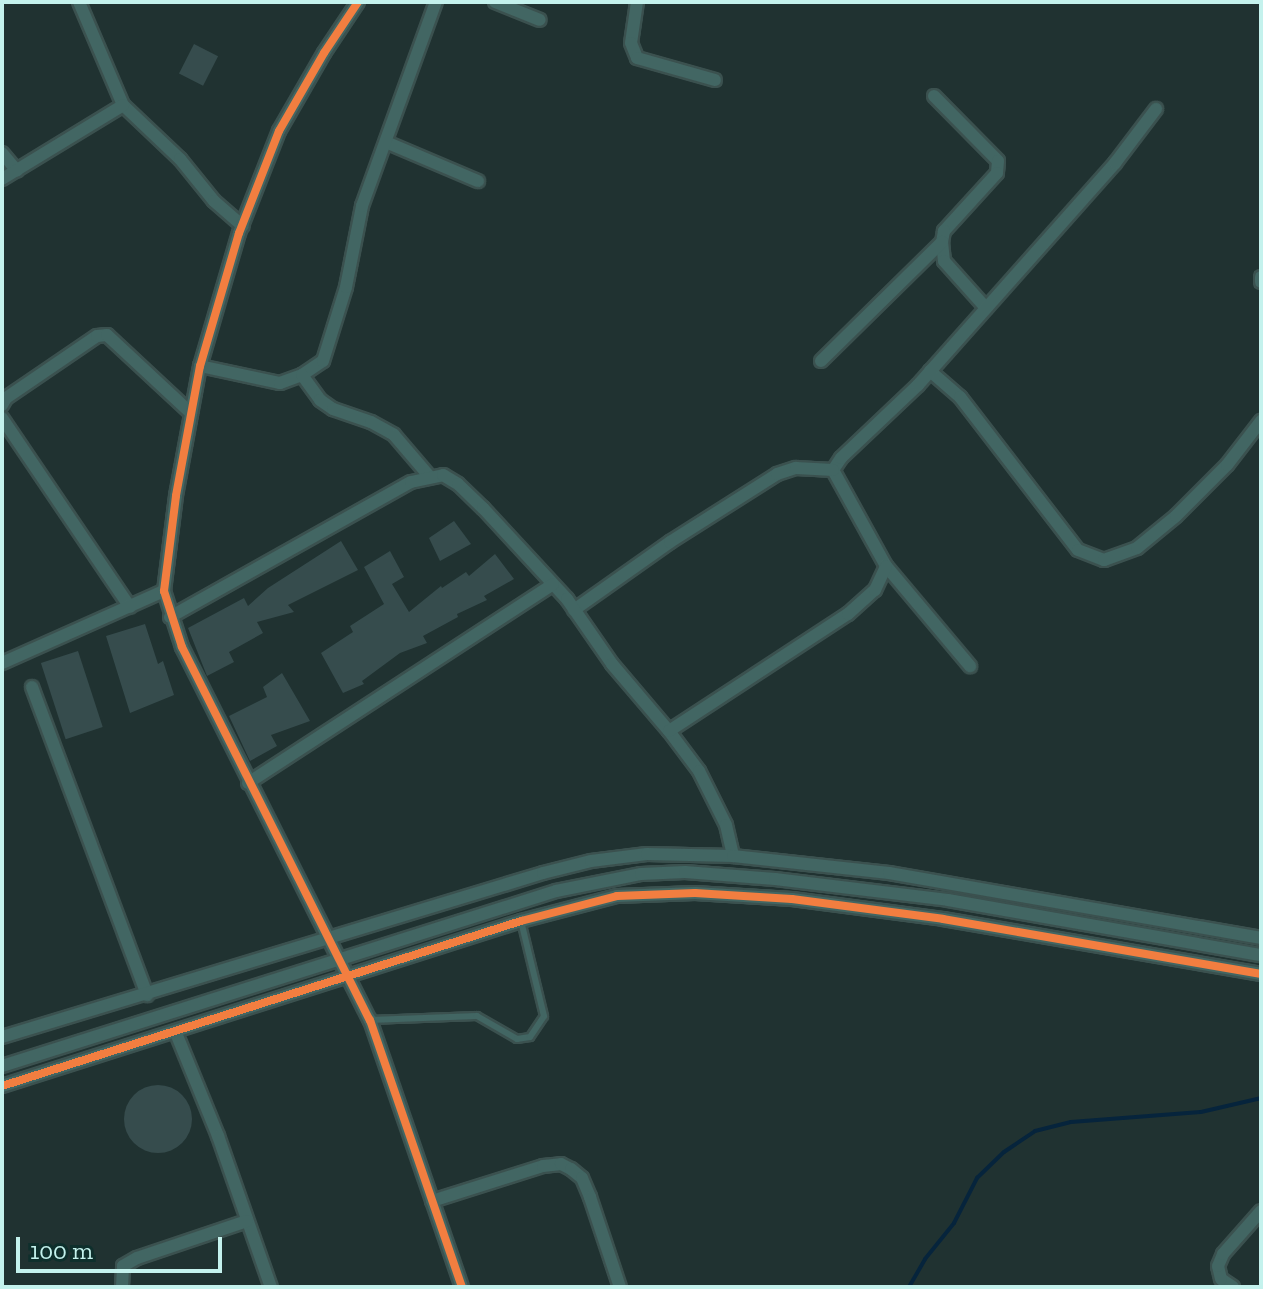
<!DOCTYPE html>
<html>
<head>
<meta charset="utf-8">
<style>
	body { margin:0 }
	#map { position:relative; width:1263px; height:1289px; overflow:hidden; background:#203231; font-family:"Zilla Slab",serif }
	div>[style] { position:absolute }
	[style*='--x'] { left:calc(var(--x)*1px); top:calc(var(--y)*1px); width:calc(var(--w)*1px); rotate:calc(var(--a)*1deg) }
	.stream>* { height:4px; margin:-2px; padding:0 2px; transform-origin:2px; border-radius:2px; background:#06243c }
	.building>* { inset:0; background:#364c4d; transform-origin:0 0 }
	.round { border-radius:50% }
	.roads { filter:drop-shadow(2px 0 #3b514f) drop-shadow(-2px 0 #3b514f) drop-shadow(0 2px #3b514f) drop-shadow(0 -2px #3b514f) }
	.service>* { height:6px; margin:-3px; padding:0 3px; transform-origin:3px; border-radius:3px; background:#426663 }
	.minor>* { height:12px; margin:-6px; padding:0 6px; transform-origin:6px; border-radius:6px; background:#426663 }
	.cycleway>* { height:8px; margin:-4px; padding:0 4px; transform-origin:4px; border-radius:4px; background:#f27e40 }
	span { translate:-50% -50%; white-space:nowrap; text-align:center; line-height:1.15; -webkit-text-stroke:7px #0e2f2c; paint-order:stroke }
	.frame { position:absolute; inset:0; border:4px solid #c4f2ed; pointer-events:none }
	.scale { position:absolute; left:16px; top:1237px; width:206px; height:36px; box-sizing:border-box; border:4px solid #c4f2ed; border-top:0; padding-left:10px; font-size:24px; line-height:28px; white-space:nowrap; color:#c4f2ed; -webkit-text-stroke:6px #0e2f2c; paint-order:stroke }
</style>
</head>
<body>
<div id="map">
	<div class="stream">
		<i style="--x:909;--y:1287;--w:32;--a:-60"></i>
		<i style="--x:925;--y:1259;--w:46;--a:-51.1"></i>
		<i style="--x:954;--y:1223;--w:51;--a:-62.9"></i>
		<i style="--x:977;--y:1178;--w:37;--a:-44"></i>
		<i style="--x:1004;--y:1152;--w:37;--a:-34"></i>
		<i style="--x:1035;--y:1131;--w:37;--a:-14"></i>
		<i style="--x:1071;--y:1122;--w:130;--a:-4.4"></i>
		<i style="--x:1201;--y:1112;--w:62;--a:-13.1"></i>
	</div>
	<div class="building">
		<i style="left:194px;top:44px;width:27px;height:33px;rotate:27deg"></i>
		<i style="clip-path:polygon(454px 521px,471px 544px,440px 561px,429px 538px)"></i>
		<i style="clip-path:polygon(341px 541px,358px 570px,288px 605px,294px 612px,257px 622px,263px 633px,229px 652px,234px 662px,207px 676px,188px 628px,244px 598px,248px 606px,268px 588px)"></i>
		<i style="clip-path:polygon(390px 551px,404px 577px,392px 584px,409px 612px,441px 586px,442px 588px,466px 572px,469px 576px,495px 554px,514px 579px,484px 596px,487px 600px,457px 614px,458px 617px,423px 636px,427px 643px,400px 653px,362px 681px,364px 684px,343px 693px,321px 653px,353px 632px,350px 626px,384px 604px,364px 567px)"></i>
		<i style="clip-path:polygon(145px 624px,158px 664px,163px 661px,174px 695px,130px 713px,106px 636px)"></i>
		<i style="left:78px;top:651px;width:80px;height:39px;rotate:72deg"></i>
		<i style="clip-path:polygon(282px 673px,310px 721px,271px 735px,277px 746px,250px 761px,229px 716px,267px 697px,263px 687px)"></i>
		<i class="round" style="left:124px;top:1085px;width:68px;height:68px"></i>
	</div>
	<div class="roads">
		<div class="service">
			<i style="--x:370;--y:1020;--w:107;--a:-2.1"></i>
			<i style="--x:477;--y:1016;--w:46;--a:29.9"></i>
			<i style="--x:517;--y:1039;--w:13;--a:-9"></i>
			<i style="--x:530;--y:1037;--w:25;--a:-56"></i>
			<i style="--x:544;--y:1016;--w:98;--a:-103.6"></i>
		</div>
		<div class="minor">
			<i style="--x:79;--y:2;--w:112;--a:66.9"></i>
			<i style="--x:123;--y:105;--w:79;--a:43.5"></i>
			<i style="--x:180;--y:159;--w:54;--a:51"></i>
			<i style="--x:214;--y:201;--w:38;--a:41"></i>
			<i style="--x:358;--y:2;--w:61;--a:123.7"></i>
			<i style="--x:324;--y:53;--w:90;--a:120"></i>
			<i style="--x:279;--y:131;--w:110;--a:111.4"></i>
			<i style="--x:239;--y:233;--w:139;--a:106.3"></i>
			<i style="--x:200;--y:366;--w:132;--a:100.5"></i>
			<i style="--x:176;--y:496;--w:96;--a:97.2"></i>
			<i style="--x:164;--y:591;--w:59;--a:72.2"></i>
			<i style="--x:182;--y:647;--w:418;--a:63.3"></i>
			<i style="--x:370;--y:1020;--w:282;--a:71"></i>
			<i style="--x:495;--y:2;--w:48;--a:21.8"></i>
			<i style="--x:637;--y:2;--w:41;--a:98.3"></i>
			<i style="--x:631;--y:43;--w:16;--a:68"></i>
			<i style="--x:637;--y:58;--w:81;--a:15.8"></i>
			<i style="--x:934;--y:96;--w:91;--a:45.4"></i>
			<i style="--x:998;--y:161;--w:12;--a:95"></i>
			<i style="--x:997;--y:173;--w:79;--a:132.4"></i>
			<i style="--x:944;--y:231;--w:11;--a:100"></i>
			<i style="--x:942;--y:242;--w:19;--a:84"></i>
			<i style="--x:944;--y:261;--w:63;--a:48.2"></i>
			<i style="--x:386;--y:142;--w:100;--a:23"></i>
			<i style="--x:2;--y:153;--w:23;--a:50"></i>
			<i style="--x:2;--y:179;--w:142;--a:-31.4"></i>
			<i style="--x:1261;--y:277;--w:5;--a:90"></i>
			<i style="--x:821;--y:361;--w:170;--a:-44.5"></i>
			<i style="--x:200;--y:366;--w:82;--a:12"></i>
			<i style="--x:280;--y:383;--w:23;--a:-20"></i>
			<i style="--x:302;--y:375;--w:25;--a:-34"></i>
			<i style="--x:323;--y:361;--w:77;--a:-72.7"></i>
			<i style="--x:346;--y:287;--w:83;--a:-78.8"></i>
			<i style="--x:362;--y:206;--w:217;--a:-70.1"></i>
			<i style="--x:930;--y:371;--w:40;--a:41"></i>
			<i style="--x:960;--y:397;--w:193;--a:52.4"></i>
			<i style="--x:1078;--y:550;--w:28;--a:21"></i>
			<i style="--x:1104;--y:560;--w:35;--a:-20"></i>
			<i style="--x:1137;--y:548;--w:50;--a:-39.4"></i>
			<i style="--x:1176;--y:516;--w:72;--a:-45"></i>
			<i style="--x:1227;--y:465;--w:56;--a:-52.3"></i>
			<i style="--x:302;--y:375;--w:31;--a:54"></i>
			<i style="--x:320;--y:400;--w:16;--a:35"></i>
			<i style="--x:333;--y:409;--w:40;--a:18.9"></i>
			<i style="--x:371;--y:422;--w:26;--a:29"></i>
			<i style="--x:394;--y:435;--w:55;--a:49.4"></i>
			<i style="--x:2;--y:405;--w:8;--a:-60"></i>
			<i style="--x:6;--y:398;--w:110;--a:-34.3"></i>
			<i style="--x:97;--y:336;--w:10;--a:-6"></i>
			<i style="--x:107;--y:335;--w:115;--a:42.9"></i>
			<i style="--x:2;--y:418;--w:228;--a:55.9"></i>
			<i style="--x:833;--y:470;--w:14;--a:-56"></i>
			<i style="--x:841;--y:458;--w:106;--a:-43.5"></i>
			<i style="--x:918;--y:385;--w:297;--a:-48.4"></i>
			<i style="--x:1115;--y:163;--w:68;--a:-52.8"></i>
			<i style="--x:833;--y:470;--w:110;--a:61.1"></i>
			<i style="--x:886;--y:566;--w:131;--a:50"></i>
			<i style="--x:574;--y:610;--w:118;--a:-35.3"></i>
			<i style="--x:670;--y:542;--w:127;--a:-32.4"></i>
			<i style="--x:777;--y:474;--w:20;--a:-18"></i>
			<i style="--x:796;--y:468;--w:37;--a:3"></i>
			<i style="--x:170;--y:617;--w:276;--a:-29.3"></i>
			<i style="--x:411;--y:482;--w:33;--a:-12"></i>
			<i style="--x:443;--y:475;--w:17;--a:31"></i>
			<i style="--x:458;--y:484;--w:35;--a:44"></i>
			<i style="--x:483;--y:508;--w:124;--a:47.3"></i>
			<i style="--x:567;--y:599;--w:79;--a:55.3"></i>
			<i style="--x:612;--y:664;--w:88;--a:49.6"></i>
			<i style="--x:669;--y:731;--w:50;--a:53.1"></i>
			<i style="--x:699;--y:771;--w:60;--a:63.4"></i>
			<i style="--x:726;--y:825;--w:32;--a:77"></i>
			<i style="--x:2;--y:663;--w:177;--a:-24"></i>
			<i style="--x:32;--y:687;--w:329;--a:69.5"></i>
			<i style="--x:669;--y:731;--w:214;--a:-33.2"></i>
			<i style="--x:848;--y:614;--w:36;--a:-42"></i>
			<i style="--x:875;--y:590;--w:26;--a:-65"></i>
			<i style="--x:248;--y:783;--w:364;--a:-33.1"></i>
			<i style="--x:176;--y:1033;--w:111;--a:67.8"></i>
			<i style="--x:218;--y:1136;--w:160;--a:70.7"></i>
			<i style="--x:2;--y:1037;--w:565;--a:-16.86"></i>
			<i style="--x:543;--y:873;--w:49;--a:-14"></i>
			<i style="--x:591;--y:861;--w:56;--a:-7.1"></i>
			<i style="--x:647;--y:854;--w:86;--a:1.3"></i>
			<i style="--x:733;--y:856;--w:157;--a:6.2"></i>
			<i style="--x:889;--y:873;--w:378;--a:9.9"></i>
			<i style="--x:2;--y:1066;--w:581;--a:-17.53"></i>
			<i style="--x:556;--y:891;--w:87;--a:-11.3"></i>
			<i style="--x:641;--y:874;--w:44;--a:-2.6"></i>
			<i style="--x:685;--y:872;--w:90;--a:4.4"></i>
			<i style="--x:775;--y:879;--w:174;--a:6.9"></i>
			<i style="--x:948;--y:900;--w:318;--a:10"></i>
			<i style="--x:2;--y:1086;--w:545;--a:-17.64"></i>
			<i style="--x:521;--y:921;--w:99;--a:-14.6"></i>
			<i style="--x:617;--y:896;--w:78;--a:-2.2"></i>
			<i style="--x:695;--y:893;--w:97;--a:3.5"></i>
			<i style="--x:792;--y:899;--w:152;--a:7.5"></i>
			<i style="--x:943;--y:919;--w:323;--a:9.8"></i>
			<i style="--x:432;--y:1201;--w:116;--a:-17.5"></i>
			<i style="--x:543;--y:1166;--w:18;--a:-6"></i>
			<i style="--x:561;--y:1164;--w:11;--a:27"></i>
			<i style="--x:571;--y:1169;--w:14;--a:39"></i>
			<i style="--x:582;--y:1178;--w:21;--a:67"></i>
			<i style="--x:590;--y:1197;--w:95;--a:71.6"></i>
			<i style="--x:122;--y:1287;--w:21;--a:-87"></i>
			<i style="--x:123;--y:1266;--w:16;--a:-30"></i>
			<i style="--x:137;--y:1258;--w:116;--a:-18.6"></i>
			<i style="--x:1233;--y:1287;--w:14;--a:-146"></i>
			<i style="--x:1221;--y:1279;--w:13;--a:-103"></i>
			<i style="--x:1218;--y:1266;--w:13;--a:-67"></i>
			<i style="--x:1223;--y:1254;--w:57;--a:-48.5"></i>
		</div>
	</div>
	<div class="cycleway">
		<i style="--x:358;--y:2;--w:61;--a:123.7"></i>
		<i style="--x:324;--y:53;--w:90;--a:120"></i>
		<i style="--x:279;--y:131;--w:110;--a:111.4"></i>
		<i style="--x:239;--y:233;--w:139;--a:106.3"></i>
		<i style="--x:200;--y:366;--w:132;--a:100.5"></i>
		<i style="--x:176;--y:496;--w:96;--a:97.2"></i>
		<i style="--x:164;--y:591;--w:59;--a:72.2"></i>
		<i style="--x:182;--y:647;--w:418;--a:63.3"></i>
		<i style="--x:370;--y:1020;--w:282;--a:71"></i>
		<i style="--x:2;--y:1086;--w:545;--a:-17.64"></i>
		<i style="--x:521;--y:921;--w:99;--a:-14.6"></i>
		<i style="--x:617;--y:896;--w:78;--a:-2.2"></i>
		<i style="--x:695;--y:893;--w:97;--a:3.5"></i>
		<i style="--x:792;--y:899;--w:152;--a:7.5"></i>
		<i style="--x:943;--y:919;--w:323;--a:9.8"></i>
	</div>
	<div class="frame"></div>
	<div class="scale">100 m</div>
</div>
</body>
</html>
